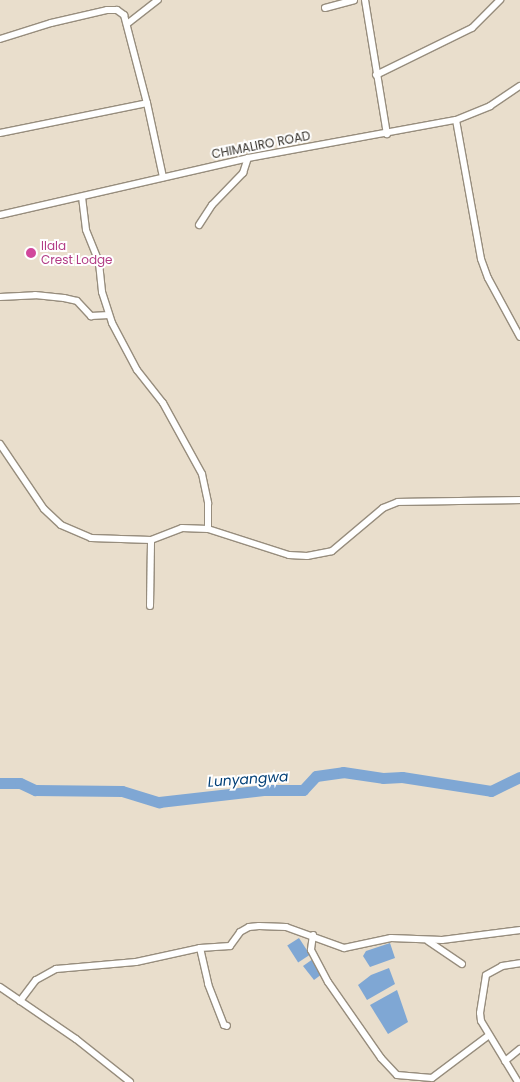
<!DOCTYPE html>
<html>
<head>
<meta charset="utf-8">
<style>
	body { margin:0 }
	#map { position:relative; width:520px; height:1082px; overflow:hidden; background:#e9decc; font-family:Poppins,sans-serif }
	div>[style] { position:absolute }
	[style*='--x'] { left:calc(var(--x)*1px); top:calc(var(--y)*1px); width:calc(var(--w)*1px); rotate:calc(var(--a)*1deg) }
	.water>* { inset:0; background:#7fa7d4; transform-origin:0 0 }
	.river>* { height:11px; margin:-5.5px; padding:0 5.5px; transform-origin:5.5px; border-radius:5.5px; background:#7fa7d4 }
	.roads { filter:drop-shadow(1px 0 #978d7d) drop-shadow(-1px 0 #978d7d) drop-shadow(0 1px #978d7d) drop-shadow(0 -1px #978d7d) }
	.minor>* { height:6px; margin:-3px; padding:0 3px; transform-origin:3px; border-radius:3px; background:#fff }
	.dots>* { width:14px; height:14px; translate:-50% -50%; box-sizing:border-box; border:2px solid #fff; border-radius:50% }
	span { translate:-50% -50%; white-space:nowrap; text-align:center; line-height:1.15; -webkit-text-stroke:4px #fff; paint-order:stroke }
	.street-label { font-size:12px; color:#35312a }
	.hotel-label { font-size:12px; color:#b23c85 }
	.left { translate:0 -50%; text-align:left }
	.water-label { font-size:14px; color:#034077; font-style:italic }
</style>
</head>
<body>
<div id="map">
	<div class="water">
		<i style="left:299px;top:938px;width:20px;height:14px;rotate:57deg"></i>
		<i style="clip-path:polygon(390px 943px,395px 958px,370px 967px,363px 956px,366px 951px)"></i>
		<i style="clip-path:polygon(313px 959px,322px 974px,314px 980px,303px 966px)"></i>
		<i style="clip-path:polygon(389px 968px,395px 984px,367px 1000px,358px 985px,371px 975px)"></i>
		<i style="clip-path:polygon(397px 990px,408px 1022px,388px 1034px,370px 1005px)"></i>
	</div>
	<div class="river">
		<i style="--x:0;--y:783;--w:20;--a:0"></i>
		<i style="--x:20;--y:783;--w:17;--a:25"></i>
		<i style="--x:35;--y:790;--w:87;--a:0.7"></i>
		<i style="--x:122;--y:791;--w:39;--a:17"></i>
		<i style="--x:159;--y:802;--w:107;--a:-6.5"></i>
		<i style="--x:265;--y:790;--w:38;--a:0"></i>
		<i style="--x:303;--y:790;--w:19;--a:-47"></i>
		<i style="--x:316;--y:776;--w:27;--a:-8"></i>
		<i style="--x:343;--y:772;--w:40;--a:8.5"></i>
		<i style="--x:383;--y:778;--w:19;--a:-3"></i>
		<i style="--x:402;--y:777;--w:90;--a:8.9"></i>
		<i style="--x:491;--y:791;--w:32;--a:-26"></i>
	</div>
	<div class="roads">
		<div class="minor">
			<i style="--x:365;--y:0;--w:136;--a:80.7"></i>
			<i style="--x:325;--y:8;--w:30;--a:-15"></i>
			<i style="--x:127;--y:24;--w:39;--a:-38"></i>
			<i style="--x:0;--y:39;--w:53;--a:-17.4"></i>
			<i style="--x:51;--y:23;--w:57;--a:-13.1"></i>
			<i style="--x:107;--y:10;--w:10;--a:0"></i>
			<i style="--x:117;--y:10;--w:9;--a:36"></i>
			<i style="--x:124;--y:15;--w:91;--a:75.4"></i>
			<i style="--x:147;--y:103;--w:76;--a:77.8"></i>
			<i style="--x:376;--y:75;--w:107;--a:-26.1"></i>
			<i style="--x:472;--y:28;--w:40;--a:-45"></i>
			<i style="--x:456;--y:120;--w:141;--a:79.8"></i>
			<i style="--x:481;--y:259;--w:20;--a:70"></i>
			<i style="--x:488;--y:278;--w:67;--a:61.5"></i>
			<i style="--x:0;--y:133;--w:150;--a:-11.5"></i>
			<i style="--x:82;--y:197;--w:33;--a:83"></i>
			<i style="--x:86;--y:230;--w:35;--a:68"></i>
			<i style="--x:99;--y:263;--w:29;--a:84"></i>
			<i style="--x:102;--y:292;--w:33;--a:72"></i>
			<i style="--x:112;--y:323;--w:53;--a:62"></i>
			<i style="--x:137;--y:370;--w:42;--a:51.8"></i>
			<i style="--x:163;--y:403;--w:81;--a:61.2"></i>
			<i style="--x:202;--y:474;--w:30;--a:78"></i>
			<i style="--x:208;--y:503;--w:26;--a:90"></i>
			<i style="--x:0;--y:215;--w:254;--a:-12.9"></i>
			<i style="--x:248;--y:158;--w:211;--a:-10.4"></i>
			<i style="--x:456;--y:120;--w:37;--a:-22"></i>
			<i style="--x:490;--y:106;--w:36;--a:-34"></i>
			<i style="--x:199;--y:225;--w:24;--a:-57"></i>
			<i style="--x:212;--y:205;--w:45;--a:-45.9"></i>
			<i style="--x:243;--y:173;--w:16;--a:-72"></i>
			<i style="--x:0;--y:297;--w:35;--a:-3"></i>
			<i style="--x:35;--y:295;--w:29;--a:6"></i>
			<i style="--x:64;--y:298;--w:13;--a:13"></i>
			<i style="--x:77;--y:301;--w:21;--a:47"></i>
			<i style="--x:91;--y:316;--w:18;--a:-3"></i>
			<i style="--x:0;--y:444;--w:78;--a:55.9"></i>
			<i style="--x:44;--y:509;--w:23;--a:43"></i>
			<i style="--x:61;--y:525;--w:33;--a:23"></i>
			<i style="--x:91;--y:538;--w:60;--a:1.9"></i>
			<i style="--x:151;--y:540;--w:33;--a:-21"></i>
			<i style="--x:182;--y:528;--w:26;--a:2"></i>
			<i style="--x:208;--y:529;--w:85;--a:17.8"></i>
			<i style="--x:289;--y:555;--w:18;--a:3"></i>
			<i style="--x:307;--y:556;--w:25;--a:-11"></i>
			<i style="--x:332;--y:551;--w:67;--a:-40.1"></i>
			<i style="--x:383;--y:508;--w:16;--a:-22"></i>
			<i style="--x:398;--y:502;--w:122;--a:-0.9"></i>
			<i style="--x:150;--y:606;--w:66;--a:-89.1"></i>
			<i style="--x:313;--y:935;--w:15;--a:98"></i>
			<i style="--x:311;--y:950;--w:36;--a:62"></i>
			<i style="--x:328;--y:982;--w:93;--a:55.1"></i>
			<i style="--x:381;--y:1058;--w:23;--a:47"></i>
			<i style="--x:397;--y:1075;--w:35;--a:5"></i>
			<i style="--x:432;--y:1078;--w:71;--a:-37"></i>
			<i style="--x:428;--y:941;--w:41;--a:34.1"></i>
			<i style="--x:200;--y:948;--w:37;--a:77"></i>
			<i style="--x:208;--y:984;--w:44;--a:68.7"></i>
			<i style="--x:224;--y:1025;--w:3;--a:18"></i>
			<i style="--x:0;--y:987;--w:92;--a:34.4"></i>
			<i style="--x:76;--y:1039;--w:69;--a:38.5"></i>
			<i style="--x:20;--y:1001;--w:26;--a:-53"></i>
			<i style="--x:36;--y:980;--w:23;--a:-29"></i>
			<i style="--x:56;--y:969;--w:80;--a:-5"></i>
			<i style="--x:136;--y:962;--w:66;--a:-12.3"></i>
			<i style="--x:200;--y:948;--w:30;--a:-4"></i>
			<i style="--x:230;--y:946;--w:17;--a:-54"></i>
			<i style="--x:240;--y:932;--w:10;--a:-29"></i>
			<i style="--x:249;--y:927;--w:10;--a:-6"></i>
			<i style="--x:259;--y:926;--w:27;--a:2"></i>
			<i style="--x:286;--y:927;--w:62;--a:19.9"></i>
			<i style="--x:344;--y:948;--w:48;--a:-12"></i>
			<i style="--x:391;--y:938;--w:51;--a:2.2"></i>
			<i style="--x:442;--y:940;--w:79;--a:-7.3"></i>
			<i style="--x:505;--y:1061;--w:19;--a:-39"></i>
			<i style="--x:518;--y:1082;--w:71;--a:-121.2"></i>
			<i style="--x:481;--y:1021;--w:8;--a:-97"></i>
			<i style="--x:480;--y:1013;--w:38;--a:-81"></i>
			<i style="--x:486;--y:975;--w:18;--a:-29"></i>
			<i style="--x:502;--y:966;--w:18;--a:-9"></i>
		</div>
	</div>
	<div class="dots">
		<i style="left:31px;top:253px;background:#d1479c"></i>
	</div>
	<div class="street-label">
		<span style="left:261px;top:145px;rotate:-11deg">CHIMALIRO ROAD</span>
	</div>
	<div class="hotel-label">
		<span class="left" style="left:41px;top:253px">Ilala<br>Crest Lodge</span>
	</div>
	<div class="water-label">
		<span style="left:248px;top:779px;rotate:-4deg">Lunyangwa</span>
	</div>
</div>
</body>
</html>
